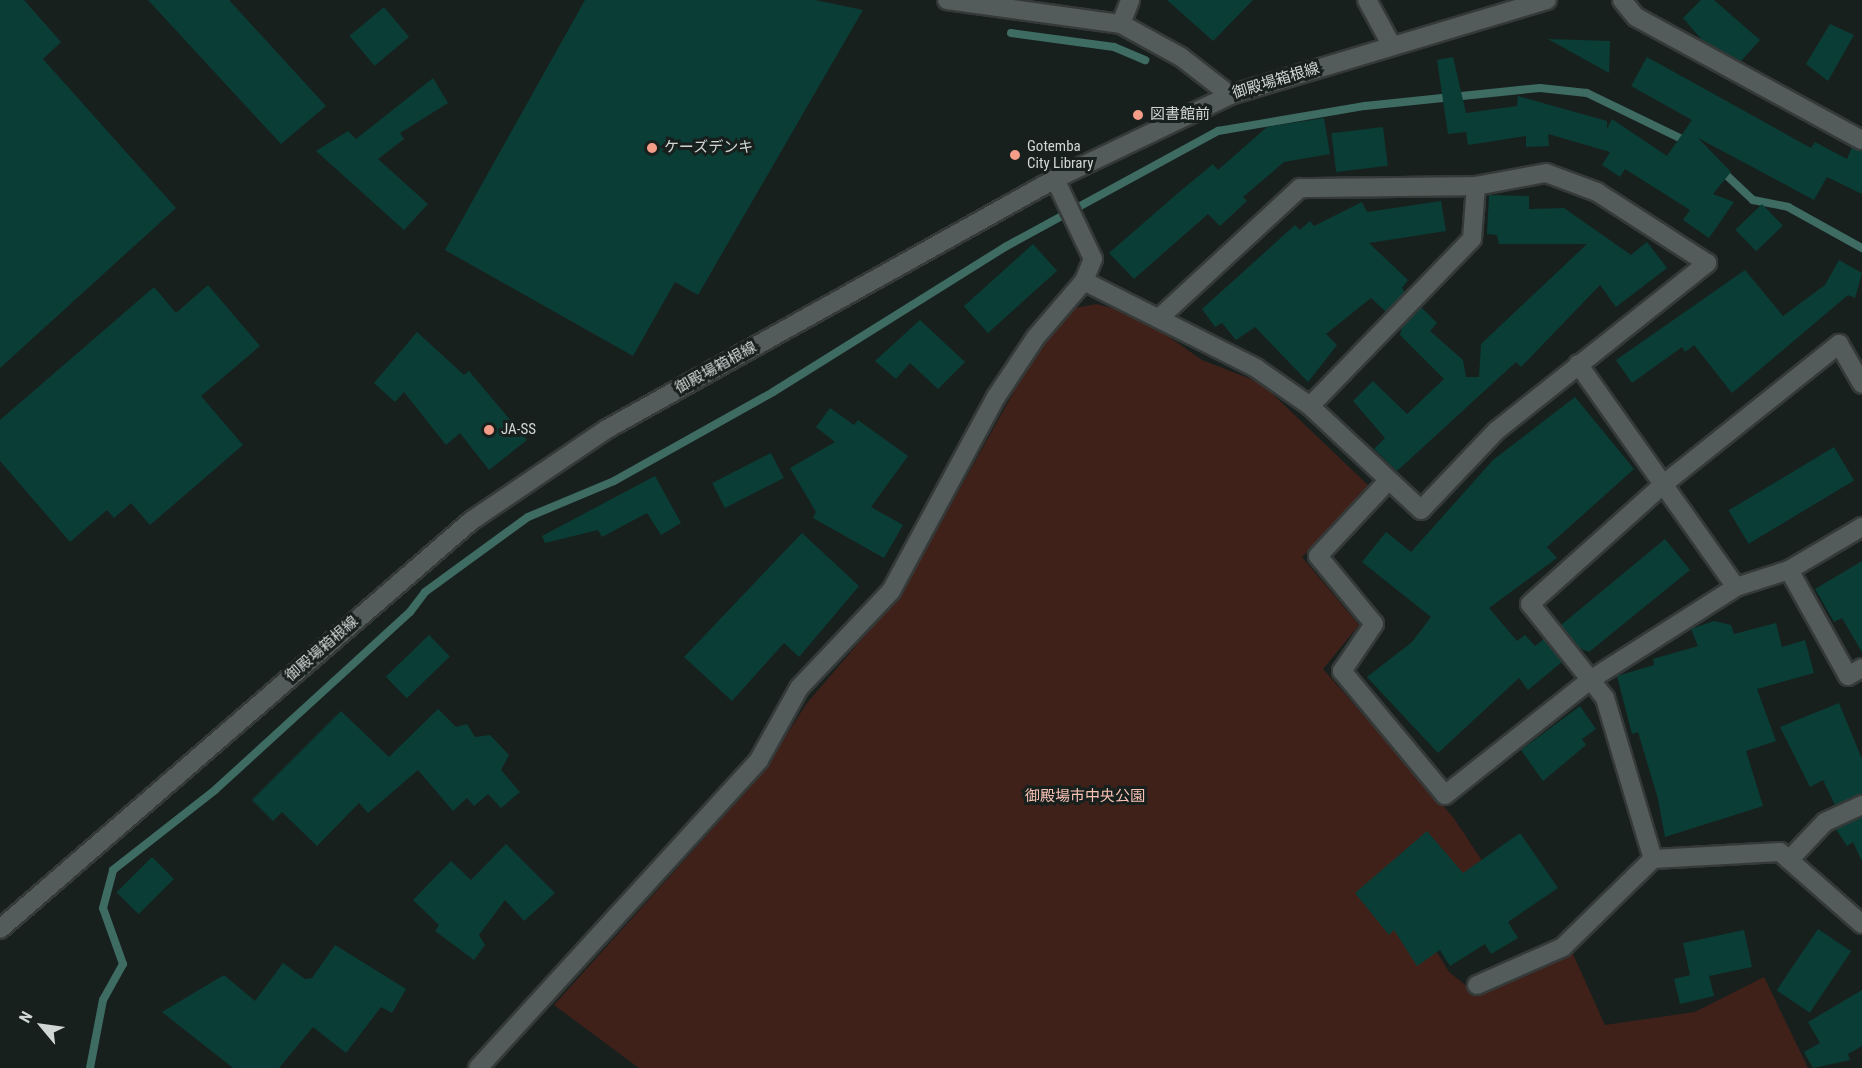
<!DOCTYPE html>
<html>
<head>
<meta charset="utf-8">
<style>
	body { margin:0 }
	#map { position:relative; width:1862px; height:1068px; overflow:hidden; background:#18201e; font-family:"Roboto Condensed","Noto Sans JP",sans-serif }
	div>[style] { position:absolute }
	[style*='--x'] { left:calc(var(--x)*1px); top:calc(var(--y)*1px); width:calc(var(--w)*1px); rotate:calc(var(--a)*1deg) }
	.green>* { inset:0; background:#40211a }
	.stream>* { height:8px; margin:-4px; padding:0 4px; transform-origin:4px; border-radius:4px; background:#3e6c63 }
	.building>* { inset:0; background:#0a3d35; transform-origin:0 0 }
	.roads { filter:drop-shadow(2px 0 #353a39) drop-shadow(-2px 0 #353a39) drop-shadow(0 2px #353a39) drop-shadow(0 -2px #353a39) }
	.street>* { height:18px; margin:-9px; padding:0 9px; transform-origin:9px; border-radius:9px; background:#535c5a }
	.secondary>* { height:18px; margin:-9px; padding:0 9px; transform-origin:9px; border-radius:9px; background:#535c5a }
	.dots>* { width:16px; height:16px; translate:-50% -50%; box-sizing:border-box; border:3px solid #18201e; border-radius:50% }
	span { translate:-50% -50%; white-space:nowrap; text-align:center; line-height:1.15; -webkit-text-stroke:6px #18201e; paint-order:stroke }
	.street-label { font-size:15px; color:#d2d7d6 }
	.poi-label { font-size:15px; color:#d2d7d6 }
	.left { translate:0 -50%; text-align:left }
	.park-label { font-size:15px; color:#f9c2b5 }
	.north { position:absolute; left:12px; top:996px; width:60px; height:60px; -webkit-text-stroke:4px #18201e; paint-order:stroke; rotate:299deg; font-size:16px; font-weight:700; line-height:24px; text-align:center; color:#d2d7d6 }
	.north::after { content:''; display:block; margin:auto; width:21px; height:27px; background:#d2d7d6; clip-path:polygon(50% 0,100% 100%,50% 72%,0 100%) }
</style>
</head>
<body>
<div id="map">
	<div class="green">
		<i style="clip-path:polygon(1096px 304px,1136px 314px,1202px 360px,1261px 383px,1372px 489px,1302px 557px,1359px 625px,1323px 669px,1453px 817px,1483px 862px,1419px 923px,1449px 972px,1478px 995px,1572px 952px,1605px 1025px,1695px 1012px,1764px 977px,1808px 1068px,639px 1068px,554px 1005px,760px 776px,807px 703px,903px 591px,1032px 359px,1070px 309px)"></i>
	</div>
	<div class="stream">
		<i style="--x:1011;--y:33;--w:104;--a:7.7"></i>
		<i style="--x:1114;--y:47;--w:34;--a:23"></i>
		<i style="--x:1721;--y:170;--w:44;--a:43.2"></i>
		<i style="--x:1753;--y:200;--w:36;--a:11"></i>
		<i style="--x:1788;--y:207;--w:85;--a:29"></i>
		<i style="--x:90;--y:1068;--w:69;--a:-79.2"></i>
		<i style="--x:103;--y:1000;--w:41;--a:-60.9"></i>
		<i style="--x:123;--y:964;--w:59;--a:-109.7"></i>
		<i style="--x:103;--y:908;--w:39;--a:-75"></i>
		<i style="--x:113;--y:870;--w:130;--a:-38.1"></i>
		<i style="--x:215;--y:790;--w:264;--a:-42.4"></i>
		<i style="--x:410;--y:612;--w:25;--a:-53"></i>
		<i style="--x:425;--y:592;--w:127;--a:-36.1"></i>
		<i style="--x:528;--y:517;--w:93;--a:-22.7"></i>
		<i style="--x:614;--y:481;--w:182;--a:-29.2"></i>
		<i style="--x:773;--y:392;--w:274;--a:-32"></i>
		<i style="--x:1005;--y:247;--w:243;--a:-28.6"></i>
		<i style="--x:1218;--y:131;--w:149;--a:-9.7"></i>
		<i style="--x:1365;--y:106;--w:176;--a:-5.9"></i>
		<i style="--x:1540;--y:88;--w:47;--a:6.1"></i>
		<i style="--x:1587;--y:93;--w:112;--a:25.9"></i>
	</div>
	<div class="building">
		<i style="clip-path:polygon(0 0,24px 0,61px 42px,43px 59px,176px 208px,0 368px)"></i>
		<i style="clip-path:polygon(148px 0,229px 0,326px 106px,281px 144px)"></i>
		<i style="clip-path:polygon(585px 0,815px 0,863px 10px,698px 295px,675px 282px,633px 356px,445px 250px)"></i>
		<i style="clip-path:polygon(1167px 0,1253px 0,1213px 41px)"></i>
		<i style="clip-path:polygon(1701px 0,1714px 0,1760px 40px,1741px 61px,1702px 40px,1683px 18px)"></i>
		<i style="left:384px;top:7px;width:39px;height:45px;rotate:50deg"></i>
		<i style="clip-path:polygon(1830px 24px,1854px 35px,1828px 81px,1806px 64px)"></i>
		<i style="clip-path:polygon(1548px 39px,1610px 41px,1609px 73px)"></i>
		<i style="clip-path:polygon(1453px 57px,1466px 113px,1517px 106px,1518px 96px,1607px 121px,1607px 129px,1612px 119px,1667px 156px,1692px 120px,1631px 86px,1647px 57px,1811px 148px,1815px 142px,1847px 159px,1852px 147px,1862px 151px,1862px 194px,1827px 177px,1814px 200px,1698px 138px,1731px 172px,1713px 194px,1734px 202px,1709px 238px,1683px 220px,1690px 210px,1625px 169px,1620px 177px,1602px 165px,1610px 152px,1548px 134px,1549px 146px,1526px 147px,1526px 136px,1468px 145px,1466px 132px,1448px 134px,1437px 60px)"></i>
		<i style="clip-path:polygon(433px 78px,448px 103px,400px 133px,404px 139px,378px 159px,428px 204px,404px 230px,316px 151px,348px 131px,356px 139px)"></i>
		<i style="clip-path:polygon(1324px 118px,1330px 154px,1284px 162px,1243px 197px,1247px 201px,1220px 226px,1208px 214px,1134px 279px,1109px 253px,1178px 193px,1213px 164px,1218px 170px,1267px 127px)"></i>
		<i style="left:1383px;top:127px;width:39px;height:52px;rotate:83deg"></i>
		<i style="clip-path:polygon(1489px 195px,1529px 196px,1529px 209px,1564px 208px,1631px 255px,1647px 242px,1667px 268px,1616px 307px,1600px 285px,1521px 367px,1516px 362px,1397px 471px,1374px 449px,1385px 438px,1353px 401px,1373px 381px,1407px 414px,1444px 379px,1400px 335px,1402px 327px,1421px 307px,1437px 323px,1430px 331px,1463px 360px,1466px 377px,1479px 377px,1481px 344px,1587px 244px,1499px 244px,1497px 235px,1487px 234px)"></i>
		<i style="clip-path:polygon(1441px 201px,1446px 231px,1369px 243px,1408px 280px,1402px 288px,1405px 292px,1386px 312px,1371px 298px,1326px 334px,1337px 345px,1308px 382px,1255px 327px,1236px 340px,1222px 323px,1215px 327px,1202px 309px,1295px 225px,1300px 230px,1310px 221px,1314px 226px,1362px 202px,1367px 212px)"></i>
		<i style="left:1762px;top:204px;width:30px;height:37px;rotate:46deg"></i>
		<i style="left:1033px;top:244px;width:36px;height:93px;rotate:48deg"></i>
		<i style="clip-path:polygon(1839px 260px,1862px 273px,1855px 298px,1848px 295px,1732px 393px,1694px 345px,1685px 352px,1682px 347px,1632px 383px,1616px 360px,1745px 270px,1783px 316px,1825px 285px)"></i>
		<i style="clip-path:polygon(208px 285px,260px 346px,201px 396px,243px 445px,150px 525px,131px 503px,114px 518px,107px 510px,70px 542px,0 461px,0 420px,154px 287px,176px 313px)"></i>
		<i style="clip-path:polygon(920px 320px,965px 362px,938px 389px,910px 363px,896px 379px,875px 361px)"></i>
		<i style="clip-path:polygon(417px 332px,464px 375px,469px 371px,527px 440px,489px 470px,460px 433px,446px 445px,404px 392px,395px 402px,374px 383px)"></i>
		<i style="clip-path:polygon(1575px 397px,1634px 469px,1547px 547px,1557px 558px,1489px 608px,1517px 641px,1525px 635px,1535px 646px,1544px 639px,1562px 662px,1528px 690px,1519px 678px,1438px 753px,1367px 677px,1412px 642px,1431px 617px,1362px 562px,1386px 532px,1411px 552px,1493px 460px)"></i>
		<i style="clip-path:polygon(830px 408px,854px 425px,858px 420px,908px 456px,871px 507px,903px 525px,884px 558px,813px 518px,816px 512px,790px 468px,835px 442px,816px 427px)"></i>
		<i style="left:1834px;top:447px;width:39px;height:123px;rotate:59deg"></i>
		<i style="left:771px;top:453px;width:28px;height:66px;rotate:63deg"></i>
		<i style="clip-path:polygon(655px 476px,681px 523px,661px 535px,647px 513px,602px 537px,598px 530px,545px 543px,542px 536px)"></i>
		<i style="clip-path:polygon(802px 533px,859px 586px,799px 657px,784px 643px,732px 701px,684px 657px)"></i>
		<i style="clip-path:polygon(1665px 539px,1690px 570px,1589px 652px,1579px 648px,1561px 625px)"></i>
		<i style="clip-path:polygon(1862px 561px,1862px 652px,1842px 618px,1834px 622px,1815px 589px)"></i>
		<i style="clip-path:polygon(1714px 621px,1731px 625px,1734px 634px,1776px 623px,1782px 647px,1805px 640px,1814px 673px,1757px 689px,1776px 741px,1746px 751px,1763px 806px,1665px 837px,1658px 799px,1638px 732px,1632px 734px,1617px 676px,1654px 665px,1653px 659px,1698px 646px,1691px 629px)"></i>
		<i style="left:429px;top:635px;width:30px;height:60px;rotate:46deg"></i>
		<i style="clip-path:polygon(1839px 703px,1862px 759px,1862px 794px,1835px 805px,1823px 780px,1810px 787px,1780px 727px)"></i>
		<i style="clip-path:polygon(1580px 706px,1596px 729px,1582px 739px,1586px 745px,1543px 781px,1521px 750px)"></i>
		<i style="clip-path:polygon(438px 709px,456px 727px,467px 724px,475px 737px,490px 735px,509px 755px,501px 770px,520px 792px,501px 808px,488px 794px,474px 806px,467px 798px,453px 811px,418px 770px,368px 813px,359px 803px,317px 846px,282px 812px,273px 821px,252px 800px,341px 711px,389px 757px)"></i>
		<i style="clip-path:polygon(1862px 817px,1862px 861px,1853px 842px,1847px 846px,1836px 829px)"></i>
		<i style="clip-path:polygon(1427px 831px,1463px 873px,1520px 833px,1558px 888px,1508px 922px,1518px 938px,1491px 954px,1485px 944px,1450px 966px,1440px 950px,1417px 966px,1394px 930px,1389px 935px,1355px 893px)"></i>
		<i style="clip-path:polygon(506px 844px,555px 893px,524px 921px,505px 900px,479px 935px,485px 945px,474px 960px,435px 931px,439px 925px,413px 900px,451px 861px,471px 880px)"></i>
		<i style="left:152px;top:857px;width:31px;height:50px;rotate:45deg"></i>
		<i style="left:1818px;top:929px;width:40px;height:74px;rotate:34deg"></i>
		<i style="clip-path:polygon(1744px 930px,1752px 967px,1709px 976px,1714px 996px,1680px 1004px,1674px 979px,1690px 975px,1683px 943px)"></i>
		<i style="clip-path:polygon(335px 945px,406px 989px,392px 1013px,381px 1007px,346px 1053px,313px 1027px,279px 1068px,233px 1068px,162px 1012px,224px 975px,255px 1001px,283px 963px,305px 979px,312px 978px)"></i>
		<i style="clip-path:polygon(1862px 990px,1862px 1046px,1848px 1054px,1850px 1060px,1813px 1068px,1804px 1052px,1820px 1043px,1808px 1022px)"></i>
	</div>
	<div class="roads">
		<div class="street">
			<i style="--x:947;--y:0;--w:176;--a:7.9"></i>
			<i style="--x:1121;--y:24;--w:68;--a:28.8"></i>
			<i style="--x:1181;--y:57;--w:62;--a:37.8"></i>
			<i style="--x:1367;--y:0;--w:52;--a:61.5"></i>
			<i style="--x:1622;--y:0;--w:22;--a:51"></i>
			<i style="--x:1636;--y:17;--w:257;--a:28.6"></i>
			<i style="--x:1121;--y:24;--w:26;--a:-69"></i>
			<i style="--x:1084;--y:281;--w:193;--a:26.8"></i>
			<i style="--x:1256;--y:368;--w:66;--a:35.1"></i>
			<i style="--x:1310;--y:406;--w:152;--a:43.1"></i>
			<i style="--x:1421;--y:510;--w:109;--a:-46.5"></i>
			<i style="--x:1496;--y:431;--w:270;--a:-38.5"></i>
			<i style="--x:1707;--y:263;--w:131;--a:-147.2"></i>
			<i style="--x:1597;--y:192;--w:54;--a:-159.6"></i>
			<i style="--x:1546;--y:173;--w:71;--a:169.5"></i>
			<i style="--x:1476;--y:186;--w:176;--a:179.3"></i>
			<i style="--x:1300;--y:188;--w:192;--a:137.3"></i>
			<i style="--x:1578;--y:364;--w:273;--a:54.7"></i>
			<i style="--x:1310;--y:406;--w:233;--a:-45.9"></i>
			<i style="--x:1472;--y:239;--w:53;--a:-85.7"></i>
			<i style="--x:1387;--y:482;--w:101;--a:133"></i>
			<i style="--x:1318;--y:556;--w:88;--a:50.5"></i>
			<i style="--x:1374;--y:624;--w:57;--a:124.2"></i>
			<i style="--x:1342;--y:671;--w:161;--a:50.3"></i>
			<i style="--x:1445;--y:795;--w:185;--a:-38.4"></i>
			<i style="--x:1590;--y:680;--w:173;--a:-32.5"></i>
			<i style="--x:1736;--y:587;--w:56;--a:-17.8"></i>
			<i style="--x:1789;--y:570;--w:85;--a:-30.5"></i>
			<i style="--x:1789;--y:570;--w:121;--a:60.9"></i>
			<i style="--x:1848;--y:676;--w:16;--a:-30"></i>
			<i style="--x:1653;--y:859;--w:168;--a:-106.6"></i>
			<i style="--x:1605;--y:698;--w:120;--a:-128.6"></i>
			<i style="--x:1530;--y:604;--w:181;--a:-41.9"></i>
			<i style="--x:1665;--y:483;--w:223;--a:-38.6"></i>
			<i style="--x:1839;--y:344;--w:46;--a:60.1"></i>
			<i style="--x:1789;--y:860;--w:52;--a:-46.5"></i>
			<i style="--x:1825;--y:822;--w:41;--a:-24.7"></i>
			<i style="--x:1477;--y:985;--w:94;--a:-23.8"></i>
			<i style="--x:1563;--y:947;--w:126;--a:-44.4"></i>
			<i style="--x:1653;--y:859;--w:127;--a:-3.2"></i>
			<i style="--x:1780;--y:852;--w:109;--a:41.3"></i>
			<i style="--x:478;--y:1068;--w:417;--a:-47.6"></i>
			<i style="--x:759;--y:760;--w:82;--a:-60.9"></i>
			<i style="--x:799;--y:688;--w:134;--a:-46.5"></i>
			<i style="--x:891;--y:591;--w:221;--a:-61.6"></i>
			<i style="--x:996;--y:397;--w:72;--a:-56.3"></i>
			<i style="--x:1036;--y:337;--w:74;--a:-49.4"></i>
			<i style="--x:1084;--y:281;--w:24;--a:-68"></i>
			<i style="--x:1093;--y:259;--w:89;--a:-115.4"></i>
		</div>
		<div class="secondary">
			<i style="--x:0;--y:929;--w:623;--a:-40.9"></i>
			<i style="--x:471;--y:521;--w:164;--a:-34.1"></i>
			<i style="--x:607;--y:429;--w:513;--a:-29.16"></i>
			<i style="--x:1055;--y:179;--w:194;--a:-25.6"></i>
			<i style="--x:1230;--y:95;--w:331;--a:-16.7"></i>
		</div>
	</div>
	<div class="dots">
		<i style="left:1138px;top:115px;background:#f49e89"></i>
		<i style="left:652px;top:148px;background:#f49e89"></i>
		<i style="left:1015px;top:155px;background:#f49e89"></i>
		<i style="left:489px;top:430px;background:#f49e89"></i>
	</div>
	<div class="street-label">
		<span style="left:1276px;top:81px;rotate:-17deg">御殿場箱根線</span>
		<span style="left:716px;top:368px;rotate:-29deg">御殿場箱根線</span>
		<span style="left:322px;top:649px;rotate:-41deg">御殿場箱根線</span>
	</div>
	<div class="poi-label">
		<span class="left" style="left:1150px;top:115px">図書館前</span>
		<span class="left" style="left:1027px;top:155px">Gotemba<br>City Library</span>
		<span class="left" style="left:664px;top:148px">ケーズデンキ</span>
		<span class="left" style="left:501px;top:430px">JA-SS</span>
	</div>
	<div class="park-label">
		<span style="left:1085px;top:797px">御殿場市中央公園</span>
	</div>
	<div class="north">N</div>
</div>
</body>
</html>
